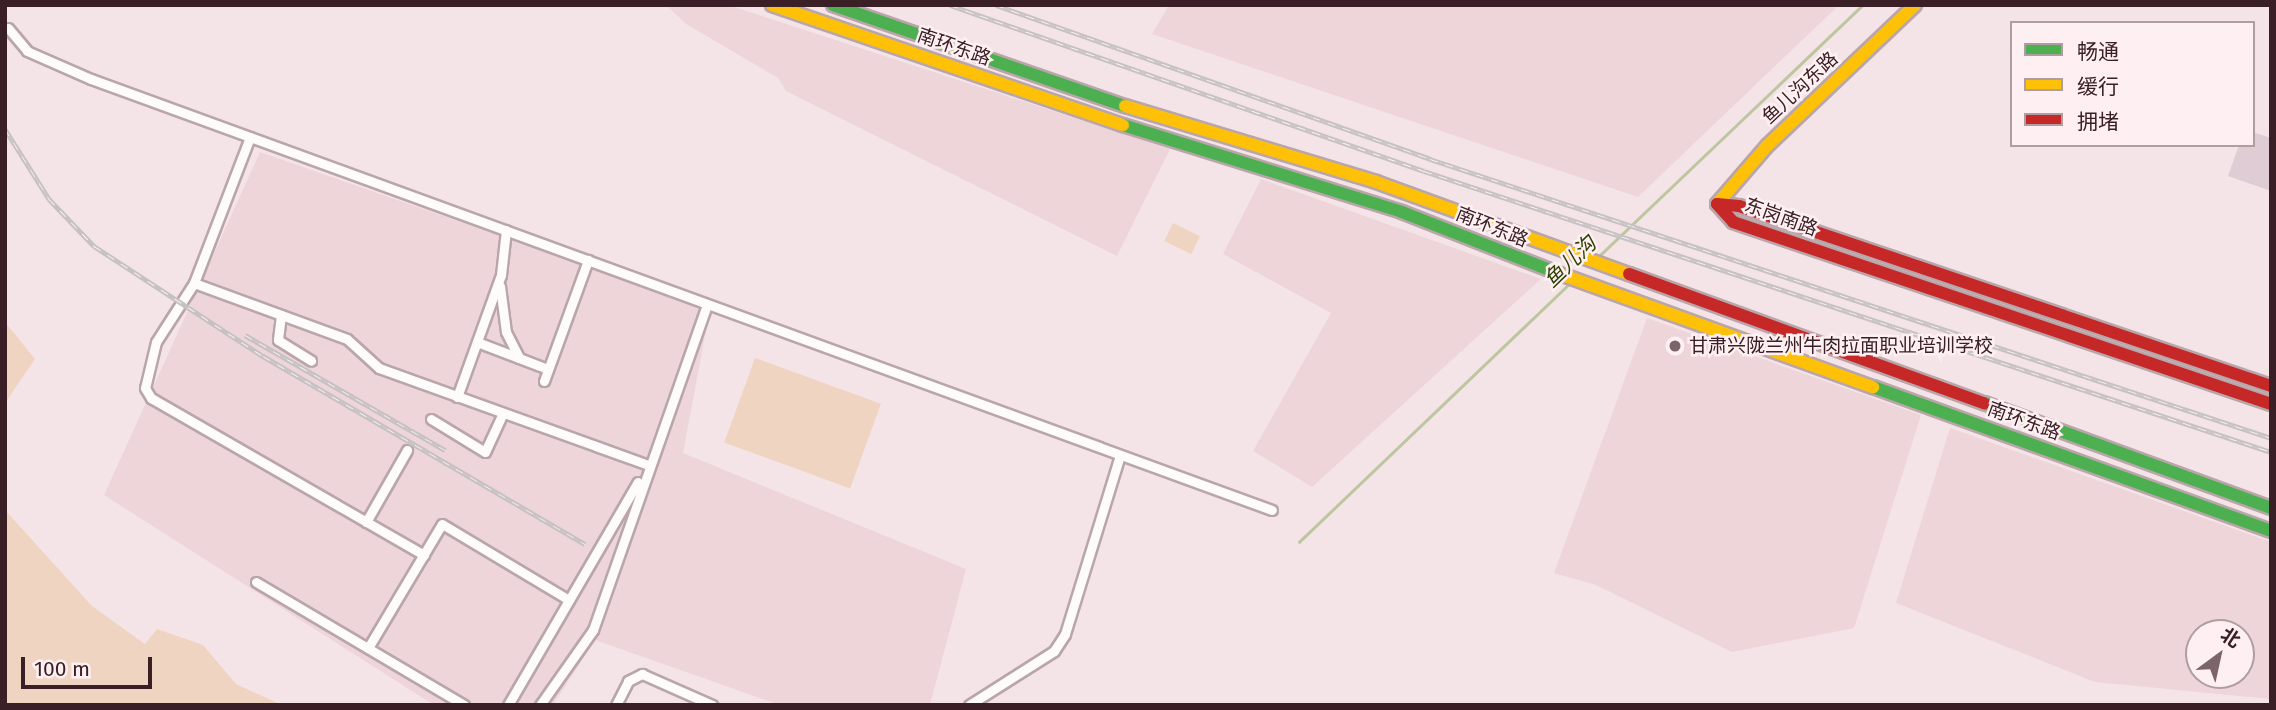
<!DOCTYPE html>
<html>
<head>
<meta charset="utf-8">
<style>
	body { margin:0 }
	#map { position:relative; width:2276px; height:710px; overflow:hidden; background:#f5e4e7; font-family:"Fira Sans","Noto Sans SC",sans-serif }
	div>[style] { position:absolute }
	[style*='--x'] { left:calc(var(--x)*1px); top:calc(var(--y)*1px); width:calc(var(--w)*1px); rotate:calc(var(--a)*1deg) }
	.built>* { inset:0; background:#eed5da }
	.green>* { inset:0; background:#f0d4c2; transform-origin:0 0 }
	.stream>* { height:2.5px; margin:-1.25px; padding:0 1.25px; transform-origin:1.25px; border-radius:1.25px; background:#bcc7a0 }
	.building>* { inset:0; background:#e0ccd4 }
	.roads { filter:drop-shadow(2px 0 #b9a6aa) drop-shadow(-2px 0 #b9a6aa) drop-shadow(0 2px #b9a6aa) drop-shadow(0 -2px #b9a6aa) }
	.street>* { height:9px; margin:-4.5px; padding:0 4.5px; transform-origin:4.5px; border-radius:4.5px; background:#fefbfb }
	.fast>* { height:12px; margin:-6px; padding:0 6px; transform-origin:6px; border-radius:6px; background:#4caf50 }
	.slow>* { height:12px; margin:-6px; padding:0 6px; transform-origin:6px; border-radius:6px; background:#ffc107 }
	.jam>* { height:12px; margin:-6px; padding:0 6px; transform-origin:6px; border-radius:6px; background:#c62828 }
	.rail>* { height:5px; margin-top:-2.5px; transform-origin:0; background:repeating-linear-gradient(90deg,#fef0f2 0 8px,#c6c1c2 0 16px); box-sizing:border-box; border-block:2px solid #c6c1c2 }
	.dots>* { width:19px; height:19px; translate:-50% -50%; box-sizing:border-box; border:4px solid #fef0f2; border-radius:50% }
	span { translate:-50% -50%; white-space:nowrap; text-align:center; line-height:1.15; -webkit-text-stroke:5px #fef0f2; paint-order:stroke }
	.street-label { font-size:19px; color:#3a2026 }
	.poi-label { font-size:19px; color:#3a2026 }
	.left { translate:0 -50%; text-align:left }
	.water-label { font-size:21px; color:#2c4000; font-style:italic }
	.frame { position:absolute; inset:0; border:7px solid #3a2026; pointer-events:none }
	.legend { position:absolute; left:2010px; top:21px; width:245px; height:126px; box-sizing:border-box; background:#fef0f2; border:2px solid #b09da0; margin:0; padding:9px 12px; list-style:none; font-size:21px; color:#3a2026 }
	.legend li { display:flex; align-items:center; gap:14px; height:35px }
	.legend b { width:35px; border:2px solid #b09da0 }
	.north { position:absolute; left:2185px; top:619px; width:70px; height:70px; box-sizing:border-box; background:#fef0f2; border:2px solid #b09da0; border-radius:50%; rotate:33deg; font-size:19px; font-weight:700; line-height:28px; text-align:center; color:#3a2026 }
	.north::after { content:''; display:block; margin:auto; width:24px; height:32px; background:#7b656a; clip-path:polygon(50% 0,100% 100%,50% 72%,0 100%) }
	.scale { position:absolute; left:21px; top:657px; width:131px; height:32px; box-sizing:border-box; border:4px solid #3a2026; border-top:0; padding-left:9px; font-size:21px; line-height:24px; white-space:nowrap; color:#3a2026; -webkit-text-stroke:5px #fef0f2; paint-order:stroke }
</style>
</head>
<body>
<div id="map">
	<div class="built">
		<i style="clip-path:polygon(666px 5px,728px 5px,1170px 149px,1117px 256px,786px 91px,778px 78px,686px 24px)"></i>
		<i style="clip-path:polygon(1169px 5px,1839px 5px,1638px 197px,1152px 34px)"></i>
		<i style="clip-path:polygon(260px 152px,710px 309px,683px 453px,966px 569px,930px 705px,780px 705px,595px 640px,553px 705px,434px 705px,104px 495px)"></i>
		<i style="clip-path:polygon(1261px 179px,1541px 279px,1312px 487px,1253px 451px,1331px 313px,1223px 254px)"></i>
		<i style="clip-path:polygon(1647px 318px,1921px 415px,1854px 628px,1732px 652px,1596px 585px,1554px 573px)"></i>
		<i style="clip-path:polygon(evenodd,1950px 428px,2271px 542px,2271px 699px,2095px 682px,1896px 603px,1950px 428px,2241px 633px,2241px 675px,2199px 675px,2199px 633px,2241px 633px)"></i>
	</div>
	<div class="green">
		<i style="left:1173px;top:223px;width:30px;height:20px;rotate:26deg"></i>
		<i style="clip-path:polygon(5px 322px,35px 359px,5px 403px)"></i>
		<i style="left:755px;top:358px;width:134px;height:90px;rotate:20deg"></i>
		<i style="clip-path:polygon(5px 510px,92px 606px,145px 644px,157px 629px,203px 645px,236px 684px,282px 705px,5px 705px)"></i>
	</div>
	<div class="stream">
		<i style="--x:1598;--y:257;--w:366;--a:-43.6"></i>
		<i style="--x:1299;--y:542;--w:375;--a:-43.7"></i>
	</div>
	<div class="building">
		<i style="clip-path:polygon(2253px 132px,2271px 138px,2271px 191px,2228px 176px,2239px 145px,2253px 145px)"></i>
	</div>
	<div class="roads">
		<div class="street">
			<i style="--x:8;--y:28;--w:30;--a:50"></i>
			<i style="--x:27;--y:51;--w:70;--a:23.6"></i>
			<i style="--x:91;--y:79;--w:1257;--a:20.05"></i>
			<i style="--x:250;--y:137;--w:156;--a:111"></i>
			<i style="--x:194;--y:283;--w:70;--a:122.8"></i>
			<i style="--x:156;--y:342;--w:47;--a:103.4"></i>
			<i style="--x:145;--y:388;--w:12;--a:59"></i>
			<i style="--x:151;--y:398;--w:315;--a:29.9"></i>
			<i style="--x:194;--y:283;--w:163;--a:20.1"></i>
			<i style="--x:347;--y:339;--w:43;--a:42.2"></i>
			<i style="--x:379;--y:368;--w:286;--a:19.8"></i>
			<i style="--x:500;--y:286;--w:46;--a:82.6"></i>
			<i style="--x:506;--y:332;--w:29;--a:63"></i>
			<i style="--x:519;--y:358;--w:31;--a:21"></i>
			<i style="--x:281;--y:315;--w:25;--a:97"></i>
			<i style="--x:278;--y:340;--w:39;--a:32"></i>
			<i style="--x:477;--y:342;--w:45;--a:20.9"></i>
			<i style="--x:544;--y:381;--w:129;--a:-70"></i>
			<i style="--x:457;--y:397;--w:130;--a:-70.2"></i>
			<i style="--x:501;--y:275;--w:45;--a:-83.7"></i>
			<i style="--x:431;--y:419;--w:63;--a:31.4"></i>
			<i style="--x:485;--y:452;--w:43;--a:-65.2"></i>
			<i style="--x:366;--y:522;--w:83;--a:-60.3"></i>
			<i style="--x:256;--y:582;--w:242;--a:30.6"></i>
			<i style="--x:368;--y:648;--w:144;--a:-59.2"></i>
			<i style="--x:442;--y:524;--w:148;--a:30.9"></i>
			<i style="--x:508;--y:705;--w:258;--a:-59.8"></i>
			<i style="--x:540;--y:705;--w:92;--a:-54.8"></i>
			<i style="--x:593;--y:630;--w:345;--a:-70.7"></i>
			<i style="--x:616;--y:705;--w:27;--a:-63"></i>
			<i style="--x:628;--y:681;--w:16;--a:-27"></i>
			<i style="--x:642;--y:674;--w:77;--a:23.9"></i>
			<i style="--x:969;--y:705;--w:101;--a:-32.4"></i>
			<i style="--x:1054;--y:651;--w:20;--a:-57"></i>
			<i style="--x:1065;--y:634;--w:187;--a:-72.9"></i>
		</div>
		<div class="fast">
			<i style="--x:833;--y:5;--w:309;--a:19.1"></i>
			<i style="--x:1123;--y:125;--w:292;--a:17.3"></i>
			<i style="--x:1402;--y:212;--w:173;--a:21.4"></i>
			<i style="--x:1873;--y:387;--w:423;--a:19.9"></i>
			<i style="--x:1984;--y:403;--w:306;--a:20.1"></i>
		</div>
		<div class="slow">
			<i style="--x:772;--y:5;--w:371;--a:18.9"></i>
			<i style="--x:1125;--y:106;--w:262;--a:16.8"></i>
			<i style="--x:1376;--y:182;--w:269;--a:20"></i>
			<i style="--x:1717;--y:204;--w:78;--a:-49.2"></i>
			<i style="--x:1768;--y:145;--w:203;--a:-43.6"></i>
			<i style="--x:1563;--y:275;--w:330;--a:19.9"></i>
		</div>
		<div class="jam">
			<i style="--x:1717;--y:204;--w:24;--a:48"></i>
			<i style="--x:1733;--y:222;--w:568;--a:18.69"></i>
			<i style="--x:1717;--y:204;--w:22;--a:5"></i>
			<i style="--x:1739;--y:206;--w:562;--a:18.69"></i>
			<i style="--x:1629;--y:274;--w:378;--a:20"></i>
		</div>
	</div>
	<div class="rail">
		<i style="--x:950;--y:5;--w:502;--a:19.3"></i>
		<i style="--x:1424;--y:171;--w:892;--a:18.35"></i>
		<i style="--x:996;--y:5;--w:461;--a:19.5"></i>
		<i style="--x:1430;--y:159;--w:886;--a:18.35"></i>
		<i style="--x:5;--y:129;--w:83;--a:57.8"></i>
		<i style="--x:49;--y:199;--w:65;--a:46.2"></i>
		<i style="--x:94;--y:246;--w:202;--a:33.1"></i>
		<i style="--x:263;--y:356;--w:373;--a:30.3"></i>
		<i style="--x:245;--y:335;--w:231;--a:29.9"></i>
	</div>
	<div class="dots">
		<i style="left:1675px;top:346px;background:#7b656a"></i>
	</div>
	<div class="street-label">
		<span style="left:954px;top:47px;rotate:19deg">南环东路</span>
		<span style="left:1800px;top:88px;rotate:-43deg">鱼儿沟东路</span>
		<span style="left:1781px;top:217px;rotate:20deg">东岗南路</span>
		<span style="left:1492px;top:227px;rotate:22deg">南环东路</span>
		<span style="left:2024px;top:421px;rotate:20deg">南环东路</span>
	</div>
	<div class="poi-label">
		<span class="left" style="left:1689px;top:346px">甘肃兴陇兰州牛肉拉面职业培训学校</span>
	</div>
	<div class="water-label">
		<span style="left:1570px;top:262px;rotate:-44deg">鱼儿沟</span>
	</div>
	<div class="frame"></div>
	<ul class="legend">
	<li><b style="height:9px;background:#4caf50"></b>畅通</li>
	<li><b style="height:9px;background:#ffc107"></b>缓行</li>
	<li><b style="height:9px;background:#c62828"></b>拥堵</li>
	</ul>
	<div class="north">北</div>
	<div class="scale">100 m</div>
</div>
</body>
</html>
